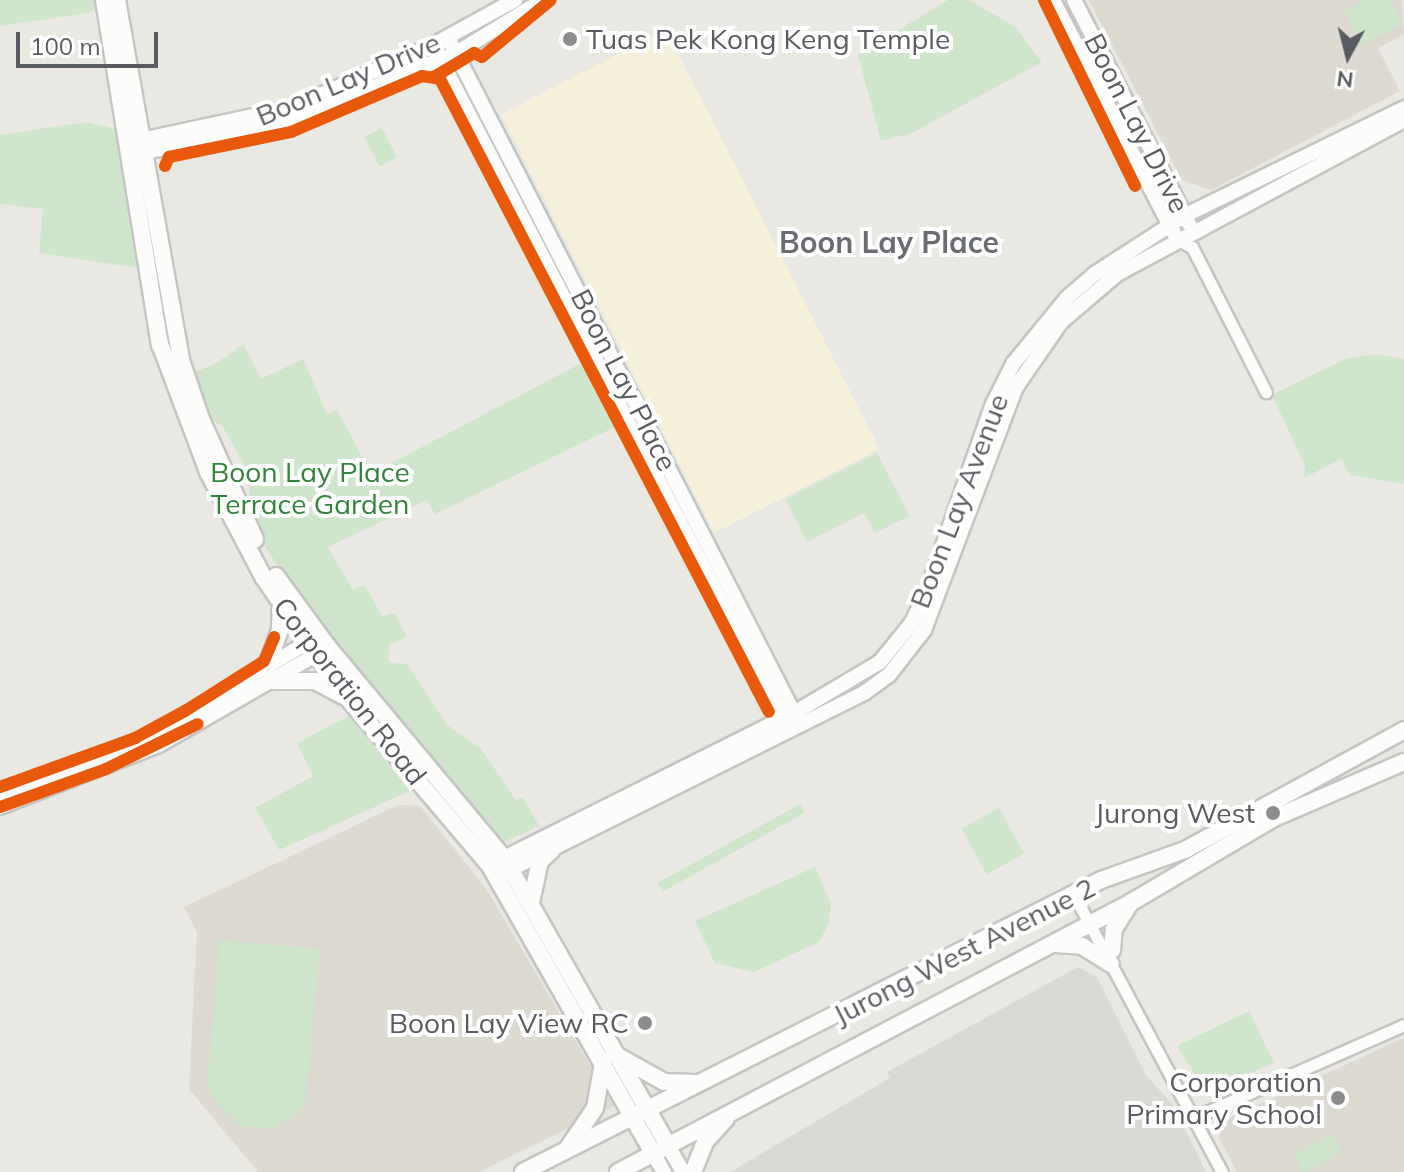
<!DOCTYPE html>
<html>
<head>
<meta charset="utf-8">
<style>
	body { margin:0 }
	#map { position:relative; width:1404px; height:1172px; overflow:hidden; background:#e9e8e2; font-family:Mulish,sans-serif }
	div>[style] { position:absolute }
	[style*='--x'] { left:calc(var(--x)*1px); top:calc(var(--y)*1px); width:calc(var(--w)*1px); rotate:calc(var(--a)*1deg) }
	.commercial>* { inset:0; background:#f5f0d9; transform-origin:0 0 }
	.industrial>* { inset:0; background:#dad9d3 }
	.education>* { inset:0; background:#dcdad1 }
	.green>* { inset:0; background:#cfe6cd; transform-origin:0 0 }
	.roads { filter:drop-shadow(2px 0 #c5c5c3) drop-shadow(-2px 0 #c5c5c3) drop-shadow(0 2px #c5c5c3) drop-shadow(0 -2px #c5c5c3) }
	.minor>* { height:11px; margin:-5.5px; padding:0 5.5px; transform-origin:5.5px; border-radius:5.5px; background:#fcfcfb }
	.tertiary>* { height:14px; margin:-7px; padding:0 7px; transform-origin:7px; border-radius:7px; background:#fcfcfb }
	.secondary>* { height:16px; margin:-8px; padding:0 8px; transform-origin:8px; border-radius:8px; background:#fcfcfb }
	.cycleway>* { height:12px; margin:-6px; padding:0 6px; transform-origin:6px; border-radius:6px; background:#e8590c }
	.dots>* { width:22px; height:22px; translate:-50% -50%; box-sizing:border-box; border:4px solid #fff; border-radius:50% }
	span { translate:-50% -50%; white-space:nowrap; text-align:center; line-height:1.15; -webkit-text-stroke:8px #fff; paint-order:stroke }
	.poi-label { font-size:28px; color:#585b60 }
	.left { translate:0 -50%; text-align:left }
	.right { translate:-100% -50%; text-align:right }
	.street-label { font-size:28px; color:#585b60 }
	.park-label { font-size:28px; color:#33843b }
	.neighbourhood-label { font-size:30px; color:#696d72; font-weight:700 }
	.north { position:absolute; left:1308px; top:16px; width:80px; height:80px; -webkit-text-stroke:6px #fff; paint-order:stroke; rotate:187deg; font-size:22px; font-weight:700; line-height:32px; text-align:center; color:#585b60 }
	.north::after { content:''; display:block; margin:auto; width:28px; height:36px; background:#585b60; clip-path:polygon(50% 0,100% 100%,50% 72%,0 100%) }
	.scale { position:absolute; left:16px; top:32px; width:142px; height:36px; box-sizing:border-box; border:4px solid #585b60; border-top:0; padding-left:10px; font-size:24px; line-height:28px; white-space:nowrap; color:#585b60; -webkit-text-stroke:6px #fff; paint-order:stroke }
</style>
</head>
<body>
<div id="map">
	<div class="commercial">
		<i style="left:666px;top:30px;width:470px;height:185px;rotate:63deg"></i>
	</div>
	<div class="industrial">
		<i style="clip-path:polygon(1078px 967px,1097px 977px,1146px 1075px,1173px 1105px,1206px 1172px,730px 1172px,890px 1078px,887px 1072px)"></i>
	</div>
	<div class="education">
		<i style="clip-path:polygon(1089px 0,1402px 0,1404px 34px,1378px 48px,1400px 91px,1211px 190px,1182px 180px)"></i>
		<i style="clip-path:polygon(398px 805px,420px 806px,485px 887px,614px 1106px,479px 1172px,258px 1172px,189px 1089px,197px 932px,184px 907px)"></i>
		<i style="clip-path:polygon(1404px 1038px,1404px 1172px,1237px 1172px,1219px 1138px,1223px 1121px)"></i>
	</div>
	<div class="green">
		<i style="clip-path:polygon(0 0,96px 0,96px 9px,88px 13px,0 26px)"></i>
		<i style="clip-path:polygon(948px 0,969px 0,1014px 26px,1042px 62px,912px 133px,881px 141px,858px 55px)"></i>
		<i style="clip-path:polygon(1365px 0,1390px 0,1403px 24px,1362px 45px,1344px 11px)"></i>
		<i style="clip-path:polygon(86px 122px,124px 131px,145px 269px,39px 253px,43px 209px,0 204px,0 135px)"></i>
		<i style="left:382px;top:128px;width:33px;height:20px;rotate:63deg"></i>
		<i style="clip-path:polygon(244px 344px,261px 379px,303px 359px,327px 414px,337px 409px,371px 474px,591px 358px,623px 423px,435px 514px,427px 500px,328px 547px,353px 590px,365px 585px,382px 616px,395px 613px,407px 637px,389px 645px,389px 662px,408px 665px,447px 725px,480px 748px,516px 800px,523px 797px,539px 826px,506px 841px,493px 840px,312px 620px,265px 546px,251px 518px,249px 473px,223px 427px,207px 417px,189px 374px,213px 365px)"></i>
		<i style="clip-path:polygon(1372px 354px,1404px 359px,1404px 484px,1350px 475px,1341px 459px,1304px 478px,1305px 466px,1272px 395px,1345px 359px)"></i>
		<i style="clip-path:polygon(877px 453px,910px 516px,875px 533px,864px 513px,807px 542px,785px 499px)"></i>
		<i style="clip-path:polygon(349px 716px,410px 791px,279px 850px,255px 808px,313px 776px,297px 743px)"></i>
		<i style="left:800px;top:804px;width:10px;height:163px;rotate:61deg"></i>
		<i style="left:999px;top:808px;width:52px;height:43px;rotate:61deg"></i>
		<i style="clip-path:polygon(815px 867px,831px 903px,829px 923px,819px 942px,754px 972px,715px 963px,695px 921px)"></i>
		<i style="clip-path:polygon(220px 940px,320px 949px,305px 1106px,277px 1129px,239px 1126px,211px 1098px,208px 1079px)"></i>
		<i style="clip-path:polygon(1249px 1011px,1274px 1063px,1206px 1092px,1177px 1046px)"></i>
		<i style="left:1332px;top:1134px;width:21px;height:43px;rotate:62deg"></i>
	</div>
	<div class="roads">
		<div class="minor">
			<i style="--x:1178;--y:240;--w:16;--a:27"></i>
			<i style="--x:1192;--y:247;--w:163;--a:63"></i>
			<i style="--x:1074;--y:895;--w:314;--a:61.9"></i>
			<i style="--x:1195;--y:1117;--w:228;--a:-23.8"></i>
		</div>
		<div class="tertiary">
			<i style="--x:1053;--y:0;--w:263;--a:62.6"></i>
			<i style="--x:1074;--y:0;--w:252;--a:62.8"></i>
			<i style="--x:448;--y:38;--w:765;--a:62.87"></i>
			<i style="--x:433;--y:45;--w:766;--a:62.63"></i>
			<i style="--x:132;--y:142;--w:163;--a:-12.1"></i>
			<i style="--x:291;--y:108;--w:155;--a:-23.9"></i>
			<i style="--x:433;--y:45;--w:94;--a:-28.8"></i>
			<i style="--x:136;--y:154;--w:156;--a:-11.8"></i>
			<i style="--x:289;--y:122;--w:181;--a:-22.4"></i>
			<i style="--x:456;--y:53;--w:102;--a:-31.3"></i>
			<i style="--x:0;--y:795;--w:167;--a:-21.5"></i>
			<i style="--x:155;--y:734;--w:187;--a:-31"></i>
			<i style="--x:0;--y:807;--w:171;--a:-21.3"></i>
			<i style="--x:159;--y:745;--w:190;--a:-29.9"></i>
			<i style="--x:494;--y:863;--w:335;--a:-26.6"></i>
			<i style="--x:794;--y:713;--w:100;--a:-30.7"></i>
			<i style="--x:880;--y:662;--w:49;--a:-50.8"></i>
			<i style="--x:911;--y:624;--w:37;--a:-64"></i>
			<i style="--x:927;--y:591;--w:198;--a:-70.6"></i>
			<i style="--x:993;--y:404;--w:45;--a:-63.4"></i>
			<i style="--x:1013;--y:364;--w:85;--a:-50.7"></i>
			<i style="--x:1067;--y:298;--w:38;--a:-41"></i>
			<i style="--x:1096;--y:273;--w:105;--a:-32.9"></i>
			<i style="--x:1184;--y:216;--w:245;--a:-26.1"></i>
			<i style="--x:501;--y:874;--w:406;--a:-26.5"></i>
			<i style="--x:864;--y:693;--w:31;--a:-36"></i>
			<i style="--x:889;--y:675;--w:57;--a:-52.1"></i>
			<i style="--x:924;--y:630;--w:260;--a:-69.3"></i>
			<i style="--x:1016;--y:387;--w:79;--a:-55.3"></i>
			<i style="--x:1061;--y:322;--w:74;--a:-40.6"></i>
			<i style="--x:1117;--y:274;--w:326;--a:-28.2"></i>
			<i style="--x:668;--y:1146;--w:30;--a:60"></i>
			<i style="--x:654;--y:1155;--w:20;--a:60"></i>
		</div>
		<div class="secondary">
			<i style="--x:104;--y:0;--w:349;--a:80.8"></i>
			<i style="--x:160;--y:344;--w:137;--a:69.4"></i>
			<i style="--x:208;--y:472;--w:120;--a:62.2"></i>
			<i style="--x:264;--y:578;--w:73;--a:55.7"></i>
			<i style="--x:305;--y:638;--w:79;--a:54.3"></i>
			<i style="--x:351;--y:702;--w:215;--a:49.7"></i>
			<i style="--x:490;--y:866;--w:332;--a:60.4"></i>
			<i style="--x:117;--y:0;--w:366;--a:79.9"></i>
			<i style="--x:181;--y:360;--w:62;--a:71.3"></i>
			<i style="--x:201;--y:419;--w:132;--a:65.8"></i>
			<i style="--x:276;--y:576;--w:88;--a:53.8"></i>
			<i style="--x:328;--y:647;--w:275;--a:50.2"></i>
			<i style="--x:504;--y:858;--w:331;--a:60.3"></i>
			<i style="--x:266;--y:668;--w:40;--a:-69.8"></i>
			<i style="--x:280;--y:630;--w:24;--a:-88"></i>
			<i style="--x:273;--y:681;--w:42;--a:0"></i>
			<i style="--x:315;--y:681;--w:32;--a:28"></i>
			<i style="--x:531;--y:902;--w:42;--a:-77.6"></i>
			<i style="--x:540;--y:861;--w:16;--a:-43"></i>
			<i style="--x:1055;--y:944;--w:27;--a:4"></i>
			<i style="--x:1082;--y:946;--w:34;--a:32"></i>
			<i style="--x:1112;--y:950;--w:21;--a:-85"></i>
			<i style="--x:1114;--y:929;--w:28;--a:-58"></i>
			<i style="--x:614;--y:1054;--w:57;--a:29.2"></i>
			<i style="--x:664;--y:1082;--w:31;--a:2"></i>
			<i style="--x:568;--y:1148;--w:48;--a:-56"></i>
			<i style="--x:595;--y:1108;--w:46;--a:-79.9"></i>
			<i style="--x:523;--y:1172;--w:648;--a:-26.8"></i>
			<i style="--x:1101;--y:880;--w:89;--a:-19.7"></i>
			<i style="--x:1185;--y:850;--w:250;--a:-28.7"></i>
			<i style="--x:618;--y:1172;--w:578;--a:-27.72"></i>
			<i style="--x:1130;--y:903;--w:165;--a:-30.6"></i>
			<i style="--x:1272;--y:819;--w:144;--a:-23.4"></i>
			<i style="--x:693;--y:1172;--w:32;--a:-68"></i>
			<i style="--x:705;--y:1142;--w:31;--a:-48"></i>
		</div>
	</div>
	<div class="cycleway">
		<i style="--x:1044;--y:0;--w:207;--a:63.9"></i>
		<i style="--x:434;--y:77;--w:47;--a:-31"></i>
		<i style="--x:474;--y:53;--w:9;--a:27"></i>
		<i style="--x:482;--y:57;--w:89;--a:-39.6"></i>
		<i style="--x:165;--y:166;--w:10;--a:-66"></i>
		<i style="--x:169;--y:157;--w:125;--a:-11.6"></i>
		<i style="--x:291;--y:132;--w:142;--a:-23.1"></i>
		<i style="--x:422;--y:76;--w:18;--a:9"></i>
		<i style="--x:440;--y:79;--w:713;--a:62.54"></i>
		<i style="--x:0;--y:787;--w:144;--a:-19.9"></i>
		<i style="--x:135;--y:738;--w:57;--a:-28.4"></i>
		<i style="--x:185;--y:711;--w:93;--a:-32.3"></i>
		<i style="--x:264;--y:661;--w:26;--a:-67"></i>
		<i style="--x:0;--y:807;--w:113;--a:-19.7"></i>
		<i style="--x:106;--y:769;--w:102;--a:-26.1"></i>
	</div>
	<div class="dots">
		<i style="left:570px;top:39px;background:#8b8c8e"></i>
		<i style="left:1273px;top:813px;background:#8b8c8e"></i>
		<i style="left:645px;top:1023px;background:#8b8c8e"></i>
		<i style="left:1338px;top:1098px;background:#8b8c8e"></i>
	</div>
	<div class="poi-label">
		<span class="left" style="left:586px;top:39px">Tuas Pek Kong Keng Temple</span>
		<span class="right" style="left:1255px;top:813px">Jurong West</span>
		<span class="right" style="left:629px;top:1023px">Boon Lay View RC</span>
		<span class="right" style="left:1322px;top:1098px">Corporation<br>Primary School</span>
	</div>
	<div class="street-label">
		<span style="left:348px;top:79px;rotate:-23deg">Boon Lay Drive</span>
		<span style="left:1137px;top:123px;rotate:63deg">Boon Lay Drive</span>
		<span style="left:624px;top:380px;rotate:63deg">Boon Lay Place</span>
		<span style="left:959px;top:501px;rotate:-69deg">Boon Lay Avenue</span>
		<span style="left:350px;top:691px;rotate:52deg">Corporation Road</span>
		<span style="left:964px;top:951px;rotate:-27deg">Jurong West Avenue 2</span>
	</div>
	<div class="park-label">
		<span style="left:310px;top:488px">Boon Lay Place<br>Terrace Garden</span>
	</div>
	<div class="neighbourhood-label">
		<span style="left:889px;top:242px">Boon Lay Place</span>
	</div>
	<div class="north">N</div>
	<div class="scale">100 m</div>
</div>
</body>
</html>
